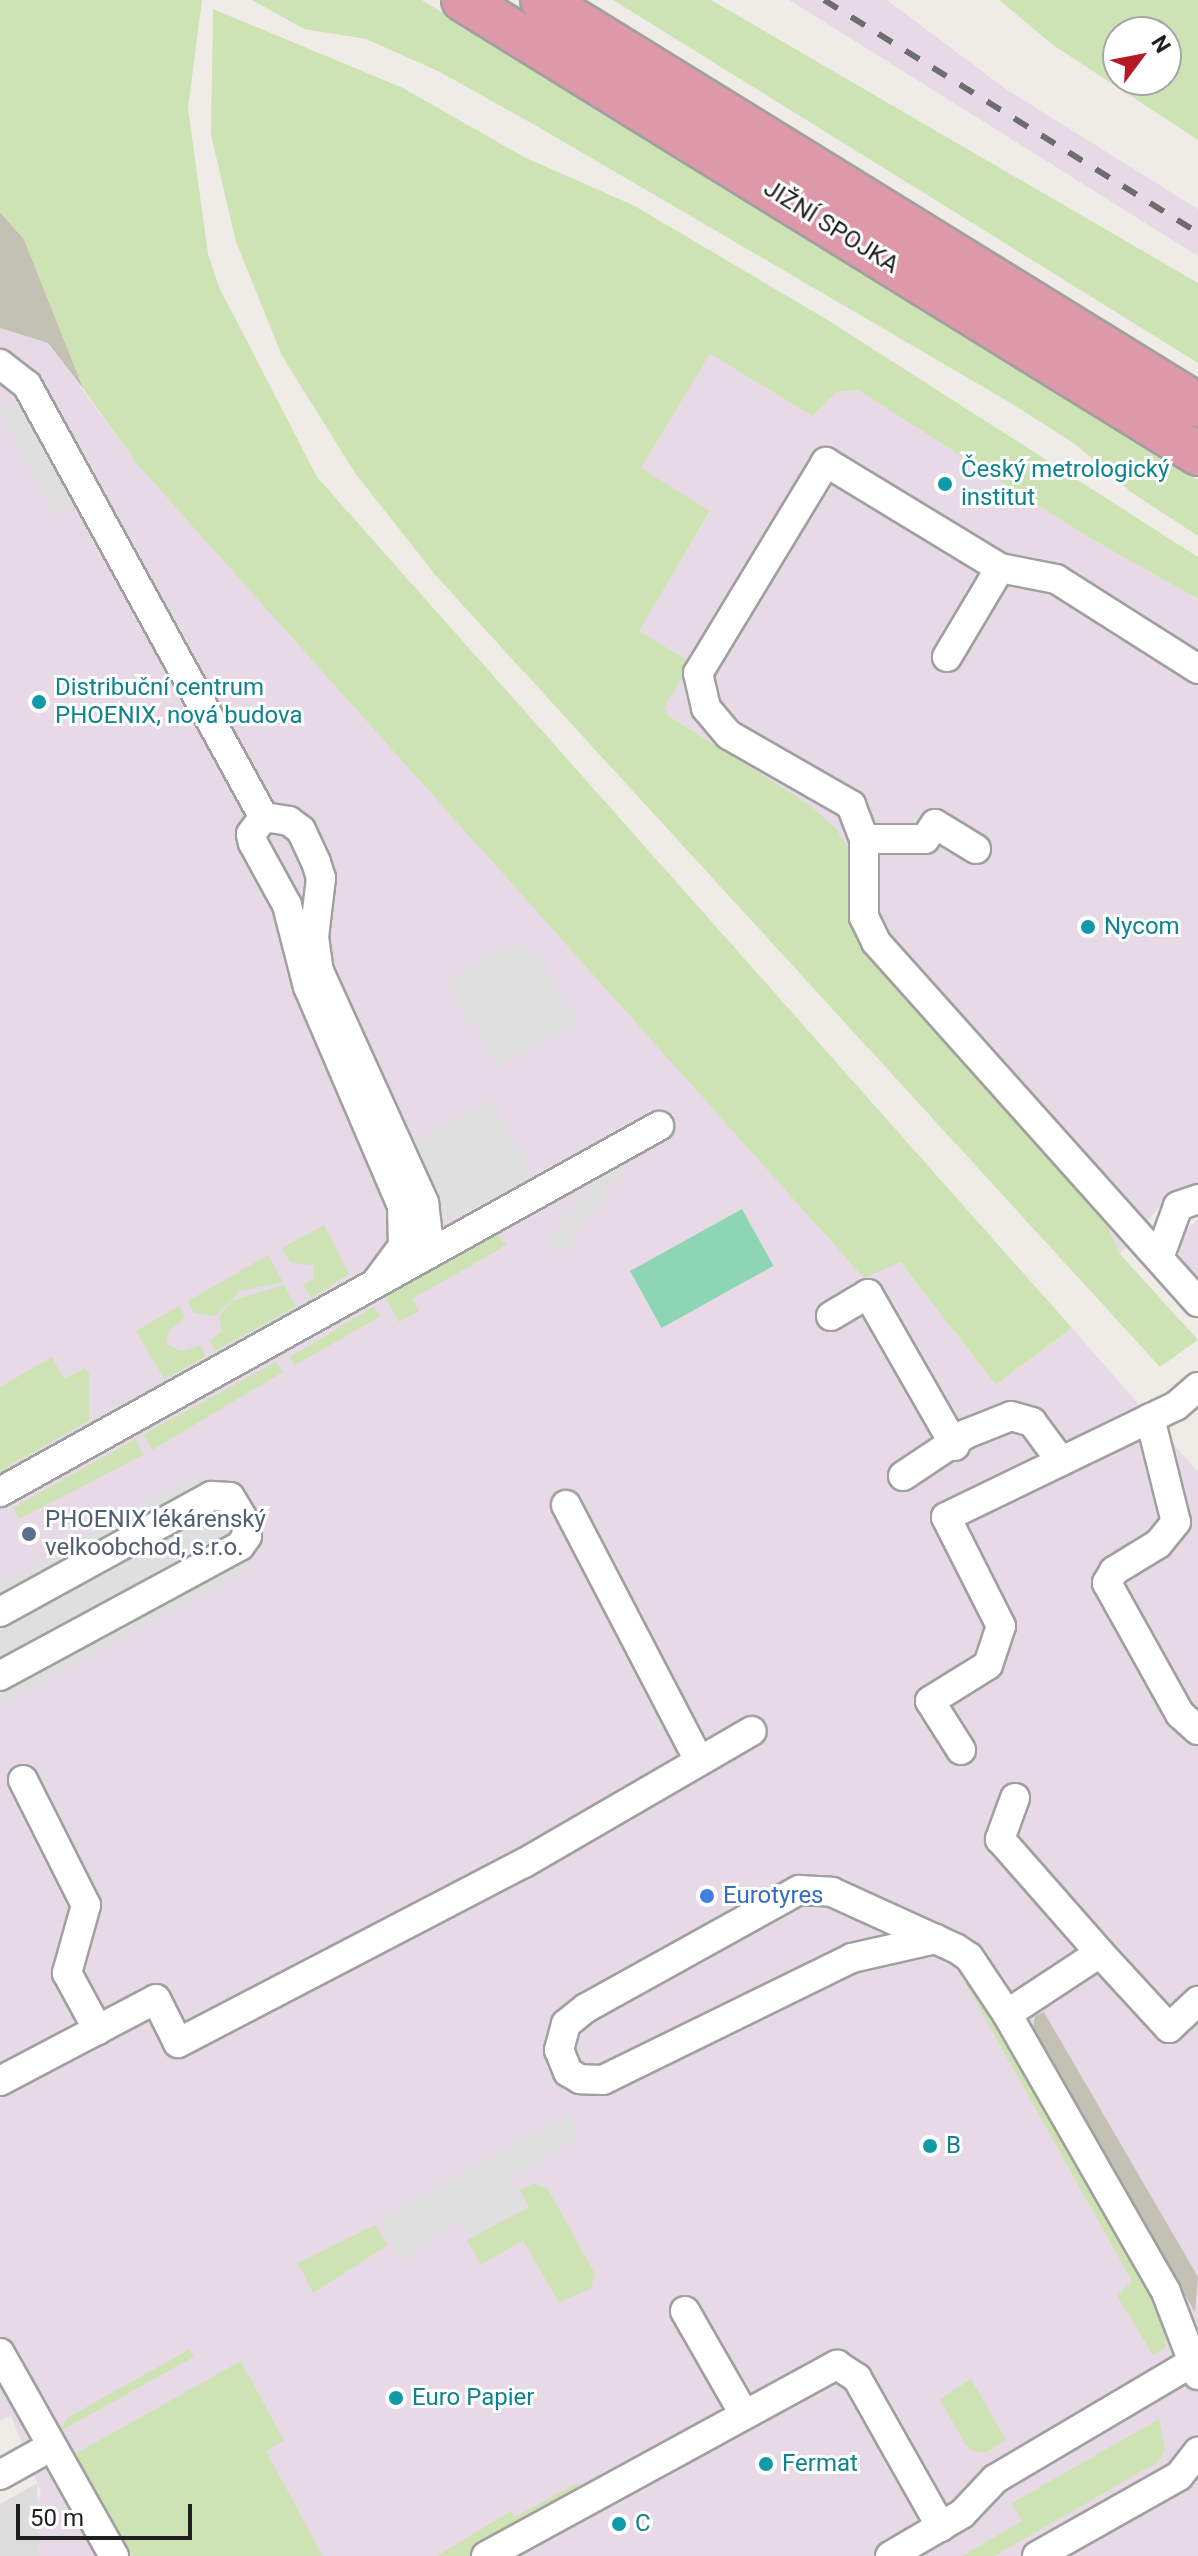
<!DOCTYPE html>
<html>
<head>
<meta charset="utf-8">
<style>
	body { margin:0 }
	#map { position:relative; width:1198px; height:2556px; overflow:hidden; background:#efece7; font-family:Roboto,sans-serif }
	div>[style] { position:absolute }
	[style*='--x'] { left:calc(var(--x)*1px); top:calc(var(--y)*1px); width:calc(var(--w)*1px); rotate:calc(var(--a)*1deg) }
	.residential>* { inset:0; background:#dddcdc }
	.industrial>* { inset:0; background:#e7dae6 }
	.construction>* { inset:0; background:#c3c1b3 }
	.grass>* { inset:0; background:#cee3b3 }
	.pitch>* { inset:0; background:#8ed5b4; transform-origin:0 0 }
	.parking>* { inset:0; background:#dfdfdf; transform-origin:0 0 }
	.roads { filter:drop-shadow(2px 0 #a0a0a0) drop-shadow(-2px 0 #a0a0a0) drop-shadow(0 2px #a0a0a0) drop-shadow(0 -2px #a0a0a0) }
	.minor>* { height:28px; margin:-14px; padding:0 14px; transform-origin:14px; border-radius:14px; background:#fff }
	.highway>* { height:42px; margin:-21px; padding:0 21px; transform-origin:21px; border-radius:21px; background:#dd98aa }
	.rail>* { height:6px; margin-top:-3px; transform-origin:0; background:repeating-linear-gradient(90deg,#6d6d6d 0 16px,transparent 0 32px) }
	.dots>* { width:22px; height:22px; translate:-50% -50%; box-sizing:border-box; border:4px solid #fff; border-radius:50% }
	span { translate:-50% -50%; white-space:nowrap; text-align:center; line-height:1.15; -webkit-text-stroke:6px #fff; paint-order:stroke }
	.street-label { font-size:24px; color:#1f1f1f }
	.culture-label { font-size:24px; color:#0d838f }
	.left { translate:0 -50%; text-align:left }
	.service-label { font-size:24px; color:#4e5e75 }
	.shop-label { font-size:24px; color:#366cbe }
	.north { position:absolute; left:1102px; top:16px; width:80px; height:80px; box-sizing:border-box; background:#fff; border:2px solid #a5a5a5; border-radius:50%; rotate:58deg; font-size:22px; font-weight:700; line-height:32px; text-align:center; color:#1f1f1f }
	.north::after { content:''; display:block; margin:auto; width:28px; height:36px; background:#b81724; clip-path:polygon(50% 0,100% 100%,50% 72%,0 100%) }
	.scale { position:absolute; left:16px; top:2504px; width:176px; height:36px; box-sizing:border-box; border:4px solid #1f1f1f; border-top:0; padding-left:10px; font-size:24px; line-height:28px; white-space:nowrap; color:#1f1f1f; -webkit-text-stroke:6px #fff; paint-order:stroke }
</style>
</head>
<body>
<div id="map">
	<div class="residential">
		<i style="clip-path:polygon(37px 2483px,40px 2556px,0 2556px,0 2504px)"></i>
	</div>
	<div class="industrial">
		<i style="clip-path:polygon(789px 0,887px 0,1006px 89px,1198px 209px,1198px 256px)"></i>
		<i style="clip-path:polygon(0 328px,48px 343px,138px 465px,899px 1261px,996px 1385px,1072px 1328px,1198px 1472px,1198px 2556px,40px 2556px,36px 2504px,41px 2493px,11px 2416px,0 2421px)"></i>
		<i style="clip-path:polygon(710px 354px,812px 416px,837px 392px,858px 390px,1088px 537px,1198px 599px,1198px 1184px,1170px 1194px,1120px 1254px,1102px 1214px,877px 960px,810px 805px,669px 716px,664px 708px,638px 631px,710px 512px,641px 468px)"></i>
		<i style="clip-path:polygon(1198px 1219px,1198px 1285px,1183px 1267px,1178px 1250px,1182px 1233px)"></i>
	</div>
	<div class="construction">
		<i style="clip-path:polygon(0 212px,24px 239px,84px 390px,48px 343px,0 328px)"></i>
		<i style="clip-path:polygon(1044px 2012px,1198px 2277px,1195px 2312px,1032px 2034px,1035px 2016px)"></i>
	</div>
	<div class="grass">
		<i style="clip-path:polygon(0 0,202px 0,188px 108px,208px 254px,219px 287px,317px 477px,1072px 1328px,996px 1385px,900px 1262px,864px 1278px,138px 465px,84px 390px,24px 239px,0 212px)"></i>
		<i style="clip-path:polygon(252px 0,422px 0,1198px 480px,1198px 536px,1131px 492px,1075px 444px,1009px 402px,533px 124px,440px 72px,366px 39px,304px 29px)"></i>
		<i style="clip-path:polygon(613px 0,711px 0,1198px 283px,1198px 363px)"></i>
		<i style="clip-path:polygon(evenodd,999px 0,1198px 0,1198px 140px,1053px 45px,999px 0,1166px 32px,1166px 80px,1118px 80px,1118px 32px,1166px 32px)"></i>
		<i style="clip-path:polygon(213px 9px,403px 88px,526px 158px,633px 205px,826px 319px,1198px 557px,1198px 599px,1088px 537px,858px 390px,837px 392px,812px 416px,710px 354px,641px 468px,710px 511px,639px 631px,692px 663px,664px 707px,669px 716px,810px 805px,836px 829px,853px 856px,853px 892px,1102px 1214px,1120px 1254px,1198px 1340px,1160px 1367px,437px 577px,355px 473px,282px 356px,236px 242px,211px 135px)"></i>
		<i style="clip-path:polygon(324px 1225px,349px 1274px,311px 1298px,303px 1285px,314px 1278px,313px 1265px,291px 1263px,282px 1248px)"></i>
		<i style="clip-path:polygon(492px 1231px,507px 1245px,412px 1299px,419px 1311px,399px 1322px,381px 1290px)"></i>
		<i style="clip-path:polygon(268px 1255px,283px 1282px,240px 1291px,215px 1316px,194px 1313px,188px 1301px)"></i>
		<i style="clip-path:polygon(284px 1285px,296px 1307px,216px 1353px,210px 1341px,222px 1331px,219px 1317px,231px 1301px)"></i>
		<i style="clip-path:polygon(179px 1306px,185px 1317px,168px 1332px,167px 1344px,181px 1351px,200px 1346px,207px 1358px,165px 1380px,136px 1331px)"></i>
		<i style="clip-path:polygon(373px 1307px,381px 1316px,295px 1365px,290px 1357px)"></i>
		<i style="clip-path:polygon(52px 1357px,64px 1379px,86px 1368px,89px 1373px,89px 1422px,0 1475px,0 1387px)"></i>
		<i style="clip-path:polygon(276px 1362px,283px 1372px,152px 1450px,144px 1434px)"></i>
		<i style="clip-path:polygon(135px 1439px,143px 1455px,19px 1519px,13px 1508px)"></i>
		<i style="clip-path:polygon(961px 1966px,1146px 2276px,1164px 2316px,1166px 2347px,1153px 2355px,1117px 2296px,1132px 2281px,967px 1986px)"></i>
		<i style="clip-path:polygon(534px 2183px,548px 2189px,595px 2274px,591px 2288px,559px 2303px,523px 2240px,481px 2265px,467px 2240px,529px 2207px,520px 2190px)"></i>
		<i style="clip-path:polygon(375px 2225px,388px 2245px,313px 2293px,298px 2263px)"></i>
		<i style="clip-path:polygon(190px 2349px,194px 2357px,59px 2432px,67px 2418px)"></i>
		<i style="clip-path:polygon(241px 2361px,284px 2441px,266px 2451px,323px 2556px,132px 2556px,75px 2454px)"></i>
		<i style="clip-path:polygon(971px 2379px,1006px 2440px,987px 2452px,975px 2452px,965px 2444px,940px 2399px)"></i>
		<i style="clip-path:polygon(1159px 2419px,1165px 2449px,1158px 2462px,994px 2556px,962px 2556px,1022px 2521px,1012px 2503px)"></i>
		<i style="clip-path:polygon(577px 2483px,584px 2495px,473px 2556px,437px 2556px,511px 2511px,515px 2517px)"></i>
	</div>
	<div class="pitch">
		<i style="left:742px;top:1209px;width:65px;height:128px;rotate:61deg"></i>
	</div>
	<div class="parking">
		<i style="left:18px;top:399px;width:121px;height:23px;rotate:61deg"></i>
		<i style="clip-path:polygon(514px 942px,538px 955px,577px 1023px,496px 1068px,447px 980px)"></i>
		<i style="clip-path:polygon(491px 1099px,534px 1178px,468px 1214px,447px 1216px,408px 1145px)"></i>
		<i style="left:608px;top:1159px;width:19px;height:107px;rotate:36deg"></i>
		<i style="left:352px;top:1275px;width:13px;height:395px;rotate:61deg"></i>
		<i style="clip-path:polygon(199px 1473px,252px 1567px,0 1705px,0 1584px)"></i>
		<i style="clip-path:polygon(570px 2113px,577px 2139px,512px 2178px,526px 2206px,467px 2237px,457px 2221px,401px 2262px,378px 2219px)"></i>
	</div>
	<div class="roads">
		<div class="minor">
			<i style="--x:0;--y:364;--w:34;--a:38"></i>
			<i style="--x:27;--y:385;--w:493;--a:61.3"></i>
			<i style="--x:947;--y:657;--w:104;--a:-59.2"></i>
			<i style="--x:1198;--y:669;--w:168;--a:-147.6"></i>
			<i style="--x:1056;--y:579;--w:57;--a:-168.9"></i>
			<i style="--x:1000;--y:568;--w:204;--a:-148.7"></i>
			<i style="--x:826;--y:462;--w:247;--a:121.2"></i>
			<i style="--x:698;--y:673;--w:36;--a:77"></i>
			<i style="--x:706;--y:708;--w:35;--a:50"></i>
			<i style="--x:729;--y:735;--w:141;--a:29.8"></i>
			<i style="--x:851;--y:805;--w:36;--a:69"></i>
			<i style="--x:864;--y:839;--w:78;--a:90"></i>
			<i style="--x:864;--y:917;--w:28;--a:64"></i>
			<i style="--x:876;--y:942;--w:483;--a:48.2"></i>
			<i style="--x:864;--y:839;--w:61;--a:0"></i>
			<i style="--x:925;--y:839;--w:18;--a:-56"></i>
			<i style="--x:935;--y:824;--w:48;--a:31.4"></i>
			<i style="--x:1159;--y:1258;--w:55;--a:-69.9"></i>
			<i style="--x:1178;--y:1206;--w:21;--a:-19"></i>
			<i style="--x:377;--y:1281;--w:44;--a:-53.4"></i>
			<i style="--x:403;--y:1246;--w:40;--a:-91.4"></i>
			<i style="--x:402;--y:1206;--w:238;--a:-113.2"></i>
			<i style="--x:308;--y:987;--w:85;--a:-104.4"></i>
			<i style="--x:287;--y:905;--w:71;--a:-118.7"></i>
			<i style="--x:253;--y:843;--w:9;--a:-103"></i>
			<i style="--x:251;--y:834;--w:21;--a:-53"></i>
			<i style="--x:264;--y:817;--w:25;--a:9"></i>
			<i style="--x:289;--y:821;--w:15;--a:37"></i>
			<i style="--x:301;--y:830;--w:35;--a:65"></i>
			<i style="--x:316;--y:862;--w:17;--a:73"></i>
			<i style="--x:321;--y:878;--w:59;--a:96.8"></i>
			<i style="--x:314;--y:937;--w:34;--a:82"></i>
			<i style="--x:319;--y:971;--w:255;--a:65.6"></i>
			<i style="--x:424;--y:1203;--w:35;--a:83"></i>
			<i style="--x:428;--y:1238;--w:24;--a:118"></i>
			<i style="--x:831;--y:1316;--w:43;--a:-30.7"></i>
			<i style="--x:868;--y:1294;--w:175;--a:60.2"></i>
			<i style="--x:1150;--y:1418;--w:107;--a:76"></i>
			<i style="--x:1176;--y:1522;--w:28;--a:129"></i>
			<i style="--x:1158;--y:1544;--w:52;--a:148.5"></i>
			<i style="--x:1114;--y:1571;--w:14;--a:120"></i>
			<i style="--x:1107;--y:1583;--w:150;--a:60.9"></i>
			<i style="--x:1180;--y:1714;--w:24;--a:42"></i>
			<i style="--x:903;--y:1476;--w:76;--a:-33.7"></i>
			<i style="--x:966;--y:1434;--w:48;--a:-21.8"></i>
			<i style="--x:1011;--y:1416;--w:22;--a:16"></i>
			<i style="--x:1032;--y:1422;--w:49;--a:53.4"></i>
			<i style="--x:0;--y:1492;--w:754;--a:-29.05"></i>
			<i style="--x:566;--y:1505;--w:288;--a:62.5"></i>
			<i style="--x:0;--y:1612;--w:241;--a:-28.8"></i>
			<i style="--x:211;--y:1496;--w:19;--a:3"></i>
			<i style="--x:230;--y:1497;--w:31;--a:59"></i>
			<i style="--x:246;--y:1524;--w:12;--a:85"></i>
			<i style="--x:247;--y:1536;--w:12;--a:125"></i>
			<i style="--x:240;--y:1546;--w:273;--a:151.6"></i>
			<i style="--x:961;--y:1750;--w:58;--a:-122.3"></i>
			<i style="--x:930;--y:1701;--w:68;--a:-31.8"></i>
			<i style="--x:988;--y:1665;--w:41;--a:-71.6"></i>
			<i style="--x:1001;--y:1626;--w:122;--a:-116.8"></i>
			<i style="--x:946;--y:1517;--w:255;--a:-25.8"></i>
			<i style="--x:1176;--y:1406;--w:29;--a:-41"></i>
			<i style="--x:23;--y:1780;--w:140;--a:63.3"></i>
			<i style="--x:86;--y:1905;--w:71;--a:105.6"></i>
			<i style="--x:67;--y:1973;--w:65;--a:61.5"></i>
			<i style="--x:1015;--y:1798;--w:44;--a:110.1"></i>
			<i style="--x:1000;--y:1839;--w:152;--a:48.7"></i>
			<i style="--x:1100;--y:1953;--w:102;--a:47.4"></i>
			<i style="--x:1169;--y:2028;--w:40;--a:-43"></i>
			<i style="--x:936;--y:1939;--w:86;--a:167.3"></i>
			<i style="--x:852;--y:1958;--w:277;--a:153.9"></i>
			<i style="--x:603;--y:2080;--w:23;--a:-178"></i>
			<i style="--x:580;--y:2079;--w:14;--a:-150"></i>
			<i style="--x:568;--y:2072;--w:24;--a:-112"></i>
			<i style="--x:559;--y:2050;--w:27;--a:-75"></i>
			<i style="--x:566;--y:2024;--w:26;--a:-39"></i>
			<i style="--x:586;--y:2008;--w:244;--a:-29"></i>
			<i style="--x:799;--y:1890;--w:33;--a:3"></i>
			<i style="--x:832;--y:1892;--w:137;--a:24.5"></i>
			<i style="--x:957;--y:1949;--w:14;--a:34"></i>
			<i style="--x:969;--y:1957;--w:69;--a:56.3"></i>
			<i style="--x:1007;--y:2014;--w:320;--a:60.2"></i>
			<i style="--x:1166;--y:2292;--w:89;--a:68.9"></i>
			<i style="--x:1007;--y:2014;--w:111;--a:-33.3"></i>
			<i style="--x:0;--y:2081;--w:176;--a:-27.7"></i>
			<i style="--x:156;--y:1999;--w:49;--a:63.4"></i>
			<i style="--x:178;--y:2043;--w:390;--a:-27.5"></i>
			<i style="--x:524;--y:1863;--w:263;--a:-30.1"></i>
			<i style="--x:685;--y:2311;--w:119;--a:60.2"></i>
			<i style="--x:0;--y:2353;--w:233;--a:60.7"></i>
			<i style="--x:0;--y:2475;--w:57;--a:-29.2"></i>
			<i style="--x:486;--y:2556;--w:400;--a:-28.6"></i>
			<i style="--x:837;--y:2365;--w:24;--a:33"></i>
			<i style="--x:857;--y:2378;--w:171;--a:60.6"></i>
			<i style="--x:890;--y:2556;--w:83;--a:-30.3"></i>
			<i style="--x:962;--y:2514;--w:48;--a:-46.7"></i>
			<i style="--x:995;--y:2479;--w:228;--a:-30.6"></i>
			<i style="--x:1037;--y:2556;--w:163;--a:-29.4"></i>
			<i style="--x:1179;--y:2476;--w:31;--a:-52"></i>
		</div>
		<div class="highway">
			<i style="--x:463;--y:0;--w:864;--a:31.7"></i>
			<i style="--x:542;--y:0;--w:771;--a:31.69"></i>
		</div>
	</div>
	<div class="rail">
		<i style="--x:824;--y:0;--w:441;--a:31.9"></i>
	</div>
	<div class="dots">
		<i style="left:945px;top:484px;background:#0f9aa8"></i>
		<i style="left:39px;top:702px;background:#0f9aa8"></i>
		<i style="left:1088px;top:927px;background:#0f9aa8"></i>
		<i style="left:29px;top:1534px;background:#5c6f8a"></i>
		<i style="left:707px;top:1896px;background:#3f7fe0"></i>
		<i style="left:930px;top:2146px;background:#0f9aa8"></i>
		<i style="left:396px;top:2398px;background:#0f9aa8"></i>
		<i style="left:766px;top:2464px;background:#0f9aa8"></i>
		<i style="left:619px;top:2524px;background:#0f9aa8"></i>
	</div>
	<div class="street-label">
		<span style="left:831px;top:227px;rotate:32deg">JIŽNÍ SPOJKA</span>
	</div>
	<div class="culture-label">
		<span class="left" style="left:961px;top:484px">Český metrologický<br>institut</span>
		<span class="left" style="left:55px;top:702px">Distribuční centrum<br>PHOENIX, nová budova</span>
		<span class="left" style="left:1104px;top:927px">Nycom</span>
		<span class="left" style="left:946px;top:2146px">B</span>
		<span class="left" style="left:412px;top:2398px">Euro Papier</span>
		<span class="left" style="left:782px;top:2464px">Fermat</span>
		<span class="left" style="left:635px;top:2524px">C</span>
	</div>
	<div class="service-label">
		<span class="left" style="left:45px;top:1534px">PHOENIX lékárenský<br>velkoobchod, s.r.o.</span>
	</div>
	<div class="shop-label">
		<span class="left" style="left:723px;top:1896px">Eurotyres</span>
	</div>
	<div class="north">N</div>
	<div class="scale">50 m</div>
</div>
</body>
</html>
